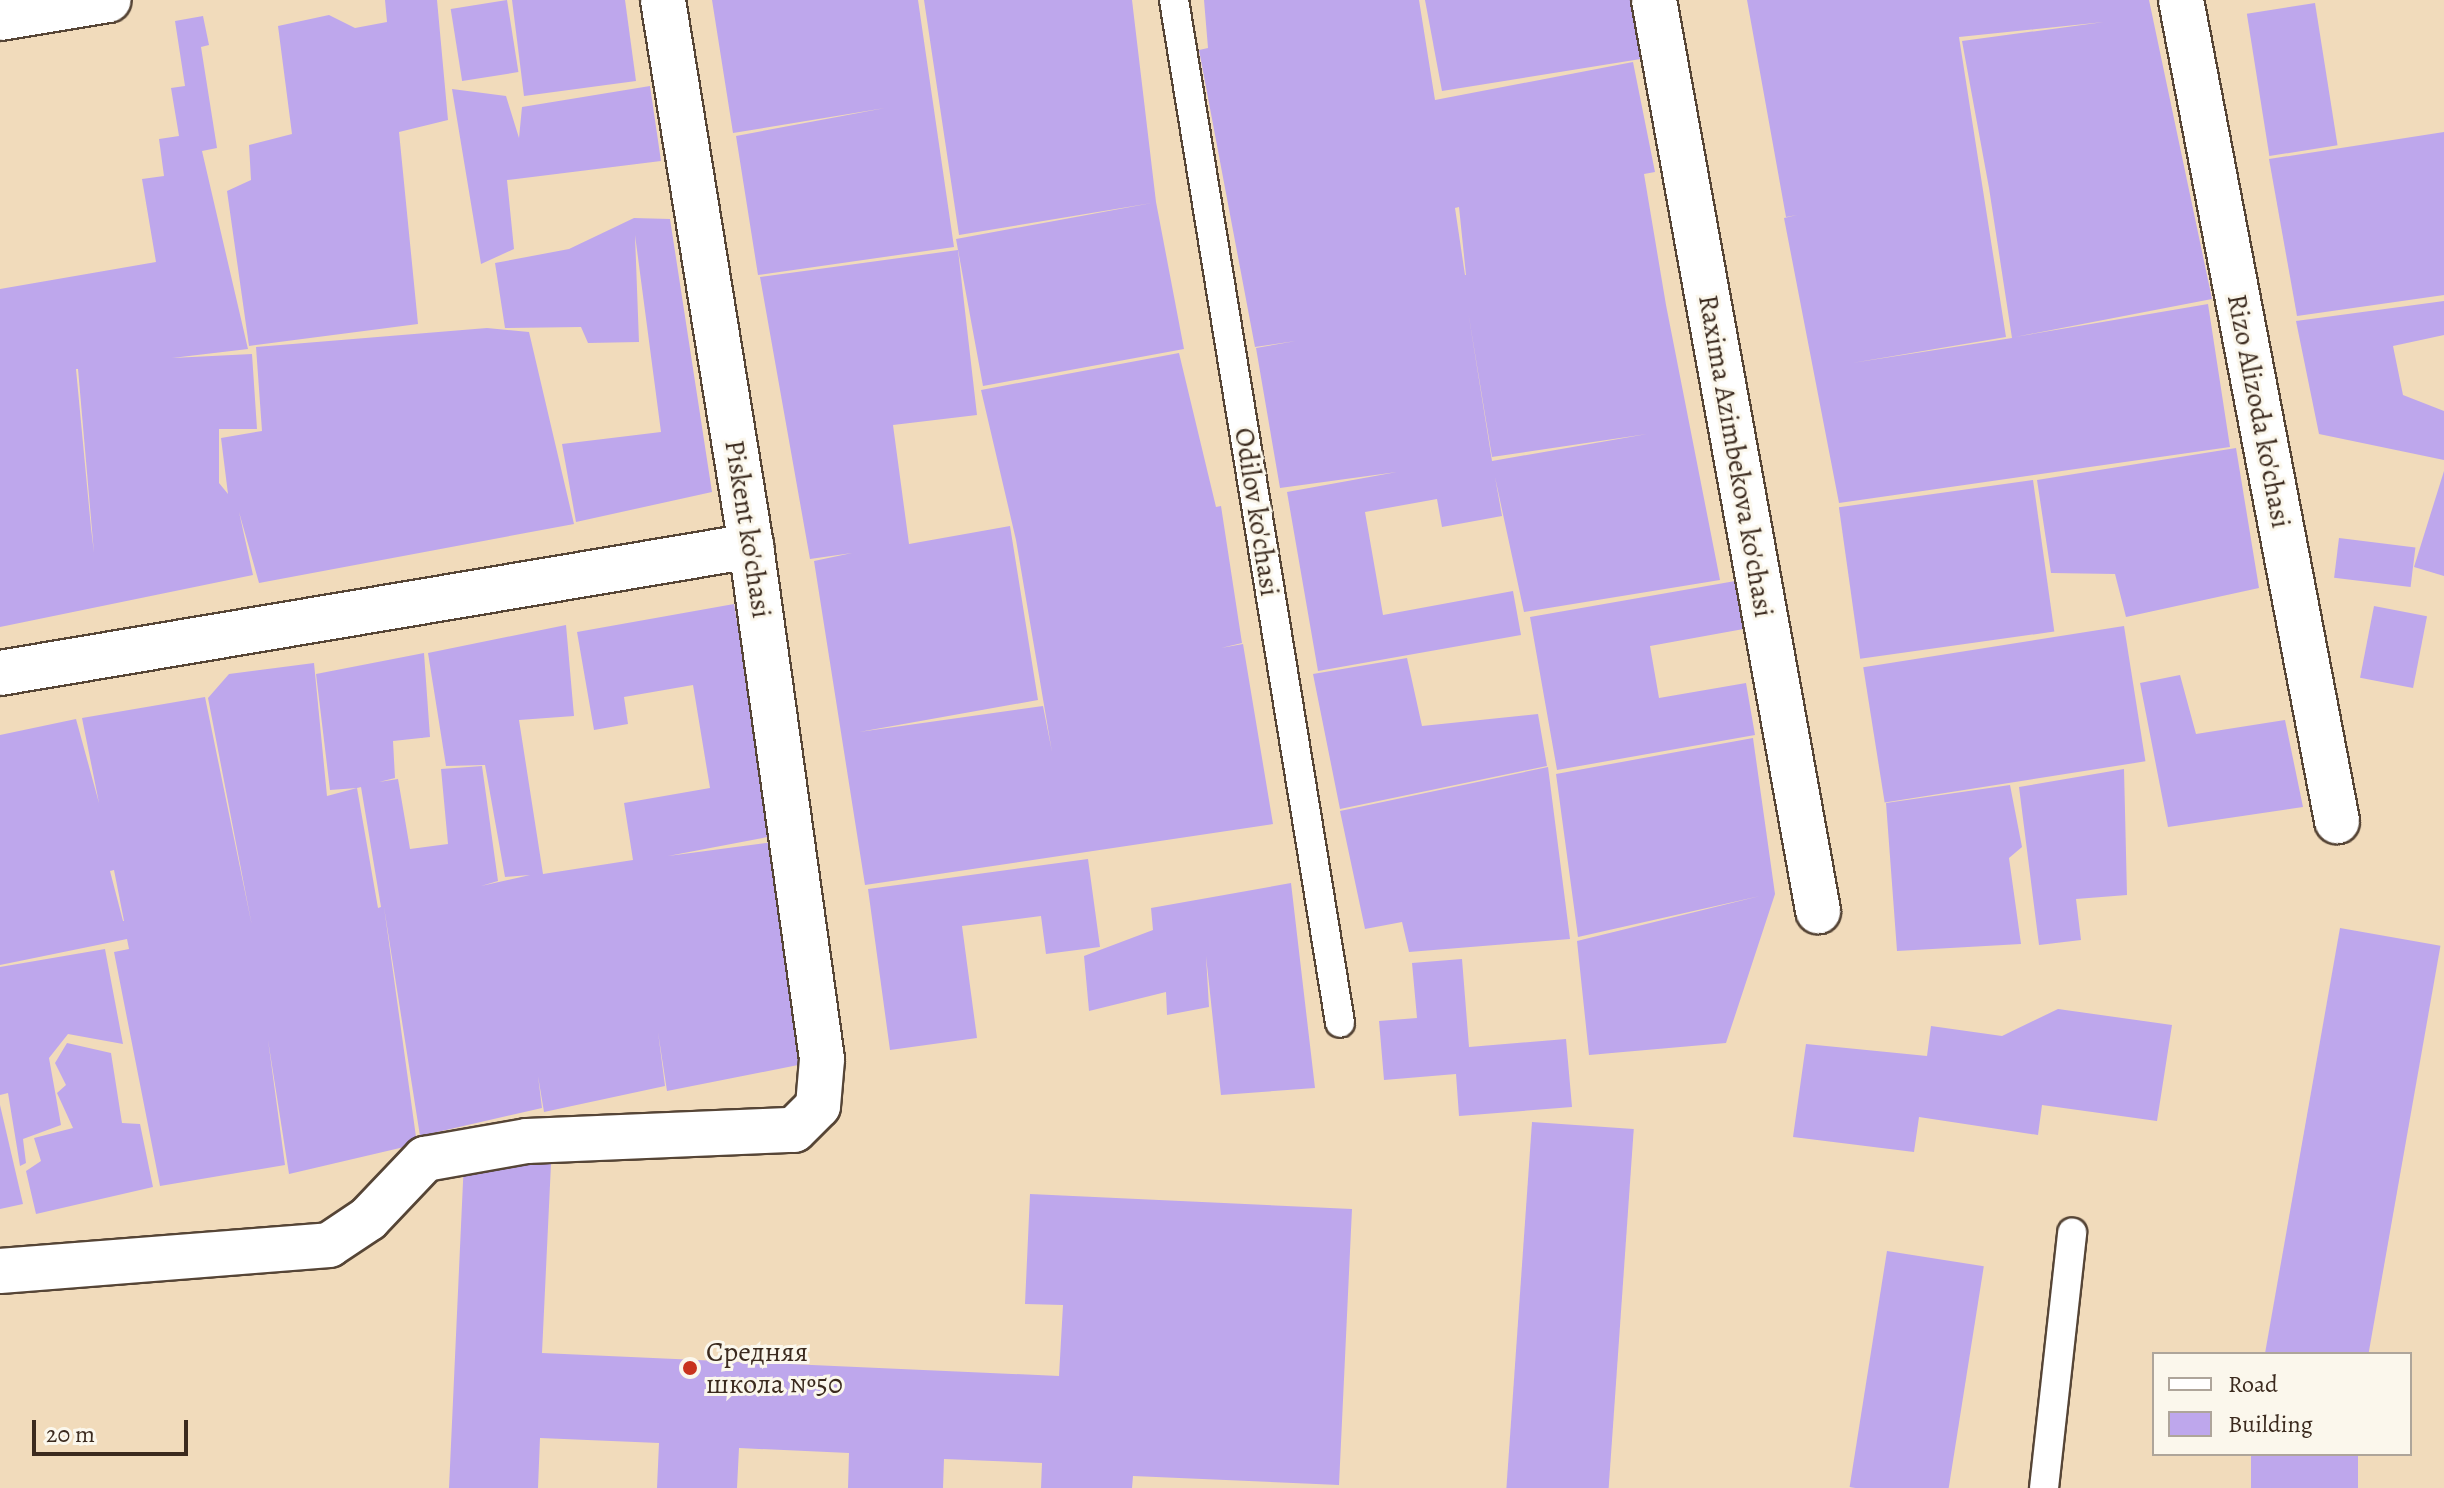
<!DOCTYPE html>
<html>
<head>
<meta charset="utf-8">
<style>
	body { margin:0 }
	#map { position:relative; width:2444px; height:1488px; overflow:hidden; background:#f1dbbb; font-family:Alegreya,serif }
	div>[style] { position:absolute }
	[style*='--x'] { left:calc(var(--x)*1px); top:calc(var(--y)*1px); width:calc(var(--w)*1px); rotate:calc(var(--a)*1deg) }
	.building>* { inset:0; background:#bea7ec; transform-origin:0 0 }
	.roads { filter:drop-shadow(2px 0 #564536) drop-shadow(-2px 0 #564536) drop-shadow(0 2px #564536) drop-shadow(0 -2px #564536) }
	.service>* { height:28px; margin:-14px; padding:0 14px; transform-origin:14px; border-radius:14px; background:#fff }
	.minor>* { height:44px; margin:-22px; padding:0 22px; transform-origin:22px; border-radius:22px; background:#fff }
	.dots>* { width:22px; height:22px; translate:-50% -50%; box-sizing:border-box; border:4px solid #fbf7ec; border-radius:50% }
	span { translate:-50% -50%; white-space:nowrap; text-align:center; line-height:1.15; -webkit-text-stroke:6px #fbf7ec; paint-order:stroke }
	.street-label { font-size:28px; color:#3b2a1e }
	.poi-label { font-size:28px; color:#3b2a1e }
	.left { translate:0 -50%; text-align:left }
	.legend { position:absolute; left:2152px; top:1352px; width:260px; height:104px; box-sizing:border-box; background:#fbf7ec; border:2px solid #aea59a; margin:0; padding:10px 14px; list-style:none; font-size:24px; color:#3b2a1e }
	.legend li { display:flex; align-items:center; gap:16px; height:40px }
	.legend b { width:40px; border:2px solid #aea59a }
	.scale { position:absolute; left:32px; top:1420px; width:156px; height:36px; box-sizing:border-box; border:4px solid #3b2a1e; border-top:0; padding-left:10px; font-size:24px; line-height:28px; white-space:nowrap; color:#3b2a1e; -webkit-text-stroke:6px #fbf7ec; paint-order:stroke }
</style>
</head>
<body>
<div id="map">
	<div class="building">
		<i style="clip-path:polygon(385px 0,437px 0,448px 120px,399px 132px,418px 324px,249px 346px,227px 191px,251px 180px,249px 145px,292px 134px,278px 26px,329px 15px,355px 28px,387px 22px)"></i>
		<i style="left:507px;top:0;width:73px;height:57px;rotate:81deg"></i>
		<i style="clip-path:polygon(512px 0,625px 0,636px 81px,524px 96px)"></i>
		<i style="clip-path:polygon(712px 0,918px 0,954px 247px,758px 275px,736px 136px,885px 108px,733px 133px)"></i>
		<i style="clip-path:polygon(924px 0,1132px 0,1156px 202px,1184px 349px,983px 386px,956px 239px,1152px 203px,959px 235px)"></i>
		<i style="clip-path:polygon(evenodd,1204px 0,1419px 0,1435px 100px,1633px 62px,1655px 172px,1644px 174px,1666px 305px,1720px 580px,1524px 612px,1495px 477px,1502px 516px,1442px 527px,1437px 499px,1365px 512px,1383px 615px,1513px 591px,1521px 635px,1318px 671px,1287px 492px,1397px 472px,1280px 488px,1256px 348px,1296px 341px,1255px 347px,1199px 50px,1208px 48px,1204px 0,1459px 207px,1466px 275px,1465px 275px,1455px 208px,1459px 207px,1204px 0,1468px 311px,1492px 457px,1647px 434px,1492px 461px,1468px 311px)"></i>
		<i style="clip-path:polygon(1425px 0,1634px 0,1647px 58px,1442px 91px)"></i>
		<i style="clip-path:polygon(evenodd,1747px 0,2149px 0,2212px 299px,2015px 337px,2208px 304px,2230px 447px,1839px 503px,1784px 218px,1797px 215px,1786px 217px,1747px 0,2104px 22px,1962px 41px,1989px 188px,2012px 338px,1852px 363px,2006px 337px,1959px 37px,2104px 22px)"></i>
		<i style="left:2315px;top:3px;width:144px;height:69px;rotate:81deg"></i>
		<i style="clip-path:polygon(evenodd,203px 16px,209px 45px,201px 47px,217px 148px,202px 151px,248px 349px,172px 358px,252px 354px,257px 429px,219px 429px,219px 483px,228px 494px,221px 438px,262px 431px,256px 347px,487px 328px,529px 332px,574px 524px,259px 583px,239px 512px,253px 575px,0 627px,0 289px,156px 262px,142px 179px,164px 176px,159px 139px,179px 136px,171px 88px,185px 86px,175px 21px,203px 16px,76px 369px,78px 369px,94px 553px,91px 528px,76px 369px)"></i>
		<i style="clip-path:polygon(650px 86px,661px 161px,507px 180px,514px 249px,481px 264px,452px 89px,506px 96px,519px 138px,522px 107px)"></i>
		<i style="clip-path:polygon(2444px 132px,2444px 295px,2297px 316px,2269px 159px)"></i>
		<i style="clip-path:polygon(634px 218px,670px 219px,712px 492px,576px 522px,562px 444px,661px 432px,635px 235px,639px 342px,588px 343px,581px 327px,505px 328px,495px 263px,569px 249px)"></i>
		<i style="clip-path:polygon(958px 250px,977px 415px,893px 425px,909px 544px,1010px 526px,1038px 700px,859px 732px,1043px 706px,1052px 752px,1016px 540px,981px 390px,1179px 353px,1216px 507px,1221px 506px,1242px 643px,1221px 648px,1243px 644px,1273px 824px,865px 885px,814px 561px,852px 553px,810px 559px,760px 277px)"></i>
		<i style="clip-path:polygon(2444px 301px,2444px 335px,2393px 346px,2403px 395px,2444px 411px,2444px 460px,2319px 434px,2296px 321px)"></i>
		<i style="clip-path:polygon(2236px 448px,2259px 588px,2126px 617px,2115px 574px,2051px 573px,2037px 480px)"></i>
		<i style="clip-path:polygon(2444px 471px,2444px 576px,2414px 567px)"></i>
		<i style="left:2033px;top:480px;width:153px;height:196px;rotate:82deg"></i>
		<i style="left:2339px;top:538px;width:77px;height:40px;rotate:7deg"></i>
		<i style="clip-path:polygon(1741px 580px,1749px 628px,1650px 646px,1659px 698px,1746px 683px,1755px 735px,1557px 770px,1530px 617px)"></i>
		<i style="clip-path:polygon(evenodd,734px 604px,773px 836px,668px 856px,774px 842px,808px 1063px,667px 1091px,658px 1032px,665px 1086px,544px 1112px,538px 1076px,542px 1108px,420px 1136px,384px 907px,417px 1144px,289px 1174px,268px 1040px,285px 1165px,160px 1186px,114px 952px,129px 949px,127px 939px,0 965px,0 735px,76px 719px,99px 803px,82px 718px,205px 697px,252px 926px,208px 698px,229px 674px,314px 663px,327px 796px,357px 788px,330px 790px,316px 674px,424px 653px,430px 737px,393px 741px,395px 778px,379px 782px,398px 779px,410px 849px,448px 844px,441px 769px,482px 766px,498px 881px,481px 886px,530px 875px,505px 877px,485px 765px,446px 766px,428px 653px,566px 625px,574px 716px,519px 720px,543px 874px,633px 860px,624px 803px,710px 788px,693px 685px,624px 697px,628px 724px,594px 730px,577px 632px,734px 604px,361px 787px,381px 907px,378px 908px,357px 788px,361px 787px,734px 604px,114px 870px,124px 921px,123px 921px,110px 871px,114px 870px)"></i>
		<i style="left:2374px;top:606px;width:54px;height:73px;rotate:11deg"></i>
		<i style="left:2124px;top:626px;width:137px;height:264px;rotate:81deg"></i>
		<i style="clip-path:polygon(1407px 658px,1422px 726px,1538px 714px,1547px 766px,1340px 809px,1313px 674px)"></i>
		<i style="clip-path:polygon(2180px 675px,2196px 734px,2285px 720px,2303px 807px,2168px 827px,2140px 683px)"></i>
		<i style="clip-path:polygon(1753px 738px,1775px 894px,1726px 1043px,1589px 1055px,1577px 941px,1760px 896px,1578px 937px,1556px 774px)"></i>
		<i style="clip-path:polygon(1548px 767px,1570px 939px,1409px 952px,1402px 922px,1365px 929px,1340px 811px)"></i>
		<i style="clip-path:polygon(2124px 769px,2127px 895px,2076px 899px,2081px 940px,2039px 945px,2019px 787px)"></i>
		<i style="clip-path:polygon(2010px 785px,2022px 847px,2009px 858px,2021px 944px,1897px 951px,1886px 803px)"></i>
		<i style="clip-path:polygon(1088px 859px,1100px 947px,1046px 954px,1041px 916px,962px 926px,977px 1038px,890px 1050px,868px 889px)"></i>
		<i style="clip-path:polygon(1291px 883px,1315px 1088px,1221px 1095px,1206px 956px,1209px 1007px,1167px 1015px,1166px 992px,1089px 1011px,1084px 956px,1153px 930px,1151px 908px)"></i>
		<i style="left:2340px;top:928px;width:102px;height:432px;rotate:10deg"></i>
		<i style="clip-path:polygon(105px 949px,123px 1044px,68px 1034px,49px 1058px,61px 1125px,23px 1139px,26px 1163px,20px 1166px,8px 1093px,0 1095px,0 967px)"></i>
		<i style="clip-path:polygon(1462px 959px,1469px 1047px,1566px 1039px,1572px 1107px,1459px 1116px,1456px 1074px,1384px 1080px,1379px 1021px,1417px 1018px,1412px 963px)"></i>
		<i style="clip-path:polygon(2058px 1009px,2172px 1025px,2157px 1121px,2042px 1105px,2038px 1135px,1919px 1117px,1914px 1152px,1793px 1137px,1806px 1044px,1927px 1056px,1931px 1026px,2002px 1036px)"></i>
		<i style="clip-path:polygon(67px 1043px,111px 1053px,122px 1123px,140px 1124px,153px 1187px,36px 1214px,26px 1171px,41px 1161px,34px 1138px,73px 1128px,57px 1093px,66px 1085px,55px 1063px)"></i>
		<i style="clip-path:polygon(0 1105px,23px 1204px,0 1209px)"></i>
		<i style="left:1532px;top:1122px;width:102px;height:367px;rotate:4deg"></i>
		<i style="clip-path:polygon(464px 1160px,551px 1164px,542px 1353px,1059px 1376px,1063px 1305px,1025px 1304px,1030px 1194px,1352px 1209px,1339px 1485px,1133px 1476px,1132px 1488px,1041px 1488px,1042px 1463px,944px 1459px,943px 1488px,848px 1488px,849px 1453px,739px 1448px,737px 1488px,657px 1488px,659px 1443px,540px 1438px,538px 1488px,449px 1488px)"></i>
		<i style="left:1887px;top:1251px;width:98px;height:239px;rotate:9deg"></i>
		<i style="left:2251px;top:1454px;width:107px;height:35px"></i>
	</div>
	<div class="roads">
		<div class="service">
			<i style="--x:1174;--y:0;--w:1036;--a:80.78"></i>
			<i style="--x:2044;--y:1488;--w:257;--a:-83.7"></i>
		</div>
		<div class="minor">
			<i style="--x:1654;--y:0;--w:926;--a:79.79"></i>
			<i style="--x:2181;--y:0;--w:836;--a:79.24"></i>
			<i style="--x:0;--y:18;--w:110;--a:-9.4"></i>
			<i style="--x:0;--y:673;--w:762;--a:-9.6"></i>
			<i style="--x:0;--y:1271;--w:330;--a:-4.5"></i>
			<i style="--x:329;--y:1245;--w:47;--a:-33.7"></i>
			<i style="--x:368;--y:1219;--w:83;--a:-46.5"></i>
			<i style="--x:425;--y:1159;--w:104;--a:-10"></i>
			<i style="--x:527;--y:1141;--w:267;--a:-2.4"></i>
			<i style="--x:794;--y:1130;--w:34;--a:-45"></i>
			<i style="--x:818;--y:1106;--w:47;--a:-85.1"></i>
			<i style="--x:822;--y:1059;--w:518;--a:-97.88"></i>
			<i style="--x:751;--y:546;--w:553;--a:-99.16"></i>
		</div>
	</div>
	<div class="dots">
		<i style="left:690px;top:1368px;background:#c8321e"></i>
	</div>
	<div class="street-label">
		<span style="left:2259px;top:411px;rotate:79deg">Rizo Alizoda ko'chasi</span>
		<span style="left:1736px;top:456px;rotate:80deg">Raxima Azimbekova ko'chasi</span>
		<span style="left:1257px;top:512px;rotate:81deg">Odilov ko'chasi</span>
		<span style="left:748px;top:529px;rotate:81deg">Piskent ko'chasi</span>
	</div>
	<div class="poi-label">
		<span class="left" style="left:706px;top:1368px">Средняя<br>школа №50</span>
	</div>
	<ul class="legend">
	<li><b style="height:10px;background:#fff"></b>Road</li>
	<li><b style="height:22px;background:#bea7ec"></b>Building</li>
	</ul>
	<div class="scale">20 m</div>
</div>
</body>
</html>
